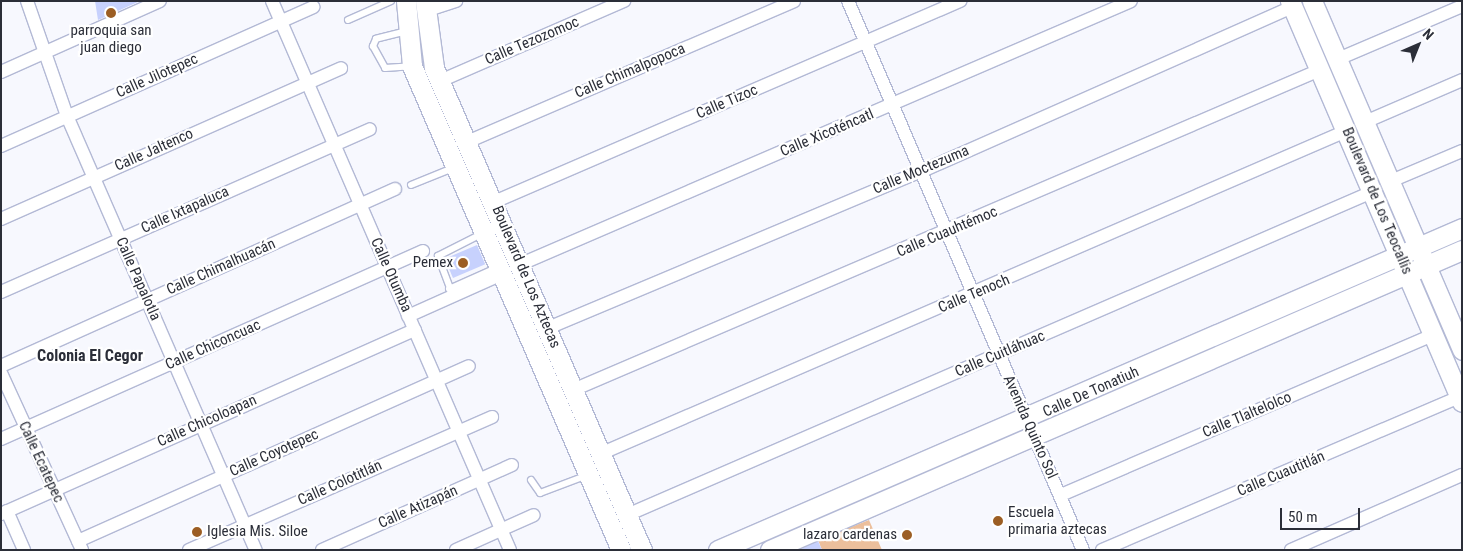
<!DOCTYPE html>
<html>
<head>
<meta charset="utf-8">
<style>
	body { margin:0 }
	#map { position:relative; width:1463px; height:551px; overflow:hidden; background:#f7f8fe; font-family:"Roboto Condensed",sans-serif }
	div>[style] { position:absolute }
	[style*='--x'] { left:calc(var(--x)*1px); top:calc(var(--y)*1px); width:calc(var(--w)*1px); rotate:calc(var(--a)*1deg) }
	.green>* { inset:0; background:#ecbf9c }
	.building>* { inset:0; background:#c7d1fd; transform-origin:0 0 }
	.roads { filter:drop-shadow(1px 0 #b3b9d5) drop-shadow(-1px 0 #b3b9d5) drop-shadow(0 1px #b3b9d5) drop-shadow(0 -1px #b3b9d5) }
	.lane>* { height:6px; margin:-3px; padding:0 3px; transform-origin:3px; border-radius:3px; background:#fff }
	.street>* { height:12px; margin:-6px; padding:0 6px; transform-origin:6px; border-radius:6px; background:#fff }
	.secondary>* { height:19px; margin:-9.5px; padding:0 9.5px; transform-origin:9.5px; border-radius:9.5px; background:#fff }
	.dots>* { width:14px; height:14px; translate:-50% -50%; box-sizing:border-box; border:2px solid #fff; border-radius:50% }
	span { translate:-50% -50%; white-space:nowrap; text-align:center; line-height:1.15; -webkit-text-stroke:4.5px #fff; paint-order:stroke }
	.poi-label { font-size:15px; color:#2b2e38 }
	.right { translate:-100% -50%; text-align:right }
	.left { translate:0 -50%; text-align:left }
	.street-label { font-size:15px; color:#2b2e38 }
	.neighbourhood-label { font-size:16px; color:#2b2e38; font-weight:700 }
	.frame { position:absolute; inset:0; border:2px solid #2b2e38; pointer-events:none }
	.north { position:absolute; left:1393px; top:20px; width:50px; height:50px; -webkit-text-stroke:4px #fff; paint-order:stroke; rotate:44deg; font-size:14px; font-weight:700; line-height:20px; text-align:center; color:#2b2e38 }
	.north::after { content:''; display:block; margin:auto; width:18px; height:22px; background:#2b2e38; clip-path:polygon(50% 0,100% 100%,50% 72%,0 100%) }
	.scale { position:absolute; left:1280px; top:508px; width:80px; height:22px; box-sizing:border-box; border:2px solid #2b2e38; border-top:0; padding-left:6px; font-size:15px; line-height:18px; white-space:nowrap; color:#2b2e38; -webkit-text-stroke:4px #fff; paint-order:stroke }
</style>
</head>
<body>
<div id="map">
	<div class="green">
		<i style="clip-path:polygon(869px 520px,882px 550px,822px 550px,818px 540px)"></i>
	</div>
	<div class="building">
		<i style="clip-path:polygon(95px 1px,140px 1px,98px 20px)"></i>
		<i style="left:477px;top:245px;width:21px;height:35px;rotate:67deg"></i>
		<i style="clip-path:polygon(818px 541px,822px 550px,799px 550px)"></i>
	</div>
	<div class="roads">
		<div class="lane">
			<i style="--x:348;--y:20;--w:47;--a:-23.8"></i>
			<i style="--x:407;--y:31;--w:32;--a:166"></i>
			<i style="--x:376;--y:39;--w:8;--a:113"></i>
			<i style="--x:373;--y:46;--w:25;--a:61"></i>
			<i style="--x:385;--y:68;--w:26;--a:-4"></i>
			<i style="--x:411;--y:185;--w:45;--a:-22"></i>
			<i style="--x:449;--y:289;--w:51;--a:-24.1"></i>
			<i style="--x:453;--y:296;--w:43;--a:-110.6"></i>
			<i style="--x:438;--y:256;--w:71;--a:-26.9"></i>
			<i style="--x:531;--y:480;--w:16;--a:55"></i>
			<i style="--x:540;--y:493;--w:51;--a:-20.6"></i>
		</div>
		<div class="street">
			<i style="--x:27;--y:1;--w:122;--a:70.8"></i>
			<i style="--x:67;--y:116;--w:473;--a:66.5"></i>
			<i style="--x:272;--y:1;--w:598;--a:66.56"></i>
			<i style="--x:848;--y:1;--w:597;--a:66.83"></i>
			<i style="--x:425;--y:11;--w:33;--a:-18"></i>
			<i style="--x:1338;--y:59;--w:135;--a:-23.1"></i>
			<i style="--x:1;--y:72;--w:174;--a:-24.1"></i>
			<i style="--x:440;--y:81;--w:201;--a:-23.5"></i>
			<i style="--x:1365;--y:122;--w:106;--a:-23.4"></i>
			<i style="--x:467;--y:142;--w:356;--a:-23.3"></i>
			<i style="--x:1;--y:146;--w:342;--a:-24"></i>
			<i style="--x:1391;--y:181;--w:77;--a:-22.9"></i>
			<i style="--x:494;--y:202;--w:508;--a:-23.33"></i>
			<i style="--x:1;--y:219;--w:372;--a:-23.9"></i>
			<i style="--x:521;--y:264;--w:664;--a:-23.32"></i>
			<i style="--x:1;--y:292;--w:403;--a:-23.8"></i>
			<i style="--x:408;--y:316;--w:105;--a:-24.1"></i>
			<i style="--x:548;--y:328;--w:403;--a:-22.8"></i>
			<i style="--x:920;--y:172;--w:407;--a:-23.9"></i>
			<i style="--x:1;--y:366;--w:432;--a:-24.2"></i>
			<i style="--x:1;--y:373;--w:195;--a:65.4"></i>
			<i style="--x:573;--y:390;--w:813;--a:-23.19"></i>
			<i style="--x:1;--y:439;--w:462;--a:-24"></i>
			<i style="--x:600;--y:454;--w:813;--a:-23.41"></i>
			<i style="--x:1061;--y:495;--w:406;--a:-23.3"></i>
			<i style="--x:7;--y:511;--w:43;--a:66.4"></i>
			<i style="--x:1;--y:514;--w:453;--a:-24"></i>
			<i style="--x:627;--y:515;--w:812;--a:-23.44"></i>
			<i style="--x:78;--y:541;--w:428;--a:-24.1"></i>
			<i style="--x:189;--y:550;--w:331;--a:-23.7"></i>
			<i style="--x:322;--y:550;--w:208;--a:-24.1"></i>
			<i style="--x:456;--y:550;--w:85;--a:-24.2"></i>
			<i style="--x:1102;--y:550;--w:388;--a:-23.2"></i>
			<i style="--x:1291;--y:550;--w:187;--a:-23.7"></i>
		</div>
		<div class="secondary">
			<i style="--x:406;--y:1;--w:65;--a:84.7"></i>
			<i style="--x:412;--y:66;--w:527;--a:66.64"></i>
			<i style="--x:425;--y:1;--w:68;--a:82.3"></i>
			<i style="--x:434;--y:68;--w:525;--a:66.66"></i>
			<i style="--x:1290;--y:1;--w:436;--a:66.8"></i>
			<i style="--x:1312;--y:1;--w:380;--a:66.7"></i>
			<i style="--x:718;--y:550;--w:811;--a:-23.4"></i>
			<i style="--x:770;--y:550;--w:754;--a:-23.44"></i>
		</div>
	</div>
	<div class="dots">
		<i style="left:111px;top:13px;background:#9c5e24"></i>
		<i style="left:463px;top:263px;background:#9c5e24"></i>
		<i style="left:998px;top:521px;background:#9c5e24"></i>
		<i style="left:197px;top:532px;background:#9c5e24"></i>
		<i style="left:907px;top:535px;background:#9c5e24"></i>
	</div>
	<div class="poi-label">
		<span style="left:111px;top:39px">parroquia san<br>juan diego</span>
		<span class="right" style="left:453px;top:263px">Pemex</span>
		<span class="left" style="left:1008px;top:521px">Escuela<br>primaria aztecas</span>
		<span class="left" style="left:207px;top:532px">Iglesia Mis. Siloe</span>
		<span class="right" style="left:897px;top:535px">lazaro cardenas</span>
	</div>
	<div class="street-label">
		<span style="left:532px;top:41px;rotate:-23deg">Calle Tezozomoc</span>
		<span style="left:630px;top:71px;rotate:-23deg">Calle Chimalpopoca</span>
		<span style="left:157px;top:76px;rotate:-24deg">Calle Jilotepec</span>
		<span style="left:727px;top:102px;rotate:-23deg">Calle Tizoc</span>
		<span style="left:827px;top:133px;rotate:-23deg">Calle Xicoténcatl</span>
		<span style="left:154px;top:150px;rotate:-24deg">Calle Jaltenco</span>
		<span style="left:921px;top:170px;rotate:-23deg">Calle Moctezuma</span>
		<span style="left:1377px;top:201px;rotate:67deg">Boulevard de Los Teocallis</span>
		<span style="left:185px;top:210px;rotate:-24deg">Calle Ixtapaluca</span>
		<span style="left:947px;top:232px;rotate:-23deg">Calle Cuauhtémoc</span>
		<span style="left:221px;top:267px;rotate:-24deg">Calle Chimalhuacán</span>
		<span style="left:391px;top:275px;rotate:66deg">Calle Otumba</span>
		<span style="left:526px;top:277px;rotate:67deg">Boulevard de Los Aztecas</span>
		<span style="left:138px;top:279px;rotate:66deg">Calle Papalotla</span>
		<span style="left:974px;top:294px;rotate:-23deg">Calle Tenoch</span>
		<span style="left:213px;top:345px;rotate:-24deg">Calle Chiconcuac</span>
		<span style="left:1000px;top:354px;rotate:-23deg">Calle Cuitláhuac</span>
		<span style="left:1091px;top:392px;rotate:-24deg">Calle De Tonatiuh</span>
		<span style="left:1247px;top:415px;rotate:-23deg">Calle Tlaltelolco</span>
		<span style="left:207px;top:421px;rotate:-24deg">Calle Chicoloapan</span>
		<span style="left:1030px;top:427px;rotate:66deg">Avenida Quinto Sol</span>
		<span style="left:274px;top:453px;rotate:-24deg">Calle Coyotepec</span>
		<span style="left:41px;top:462px;rotate:65deg">Calle Ecatepec</span>
		<span style="left:1281px;top:474px;rotate:-23deg">Calle Cuautitlán</span>
		<span style="left:340px;top:483px;rotate:-24deg">Calle Colotitlán</span>
		<span style="left:418px;top:507px;rotate:-24deg">Calle Atizapán</span>
	</div>
	<div class="neighbourhood-label">
		<span style="left:90px;top:356px">Colonia El Cegor</span>
	</div>
	<div class="frame"></div>
	<div class="north">N</div>
	<div class="scale">50 m</div>
</div>
</body>
</html>
